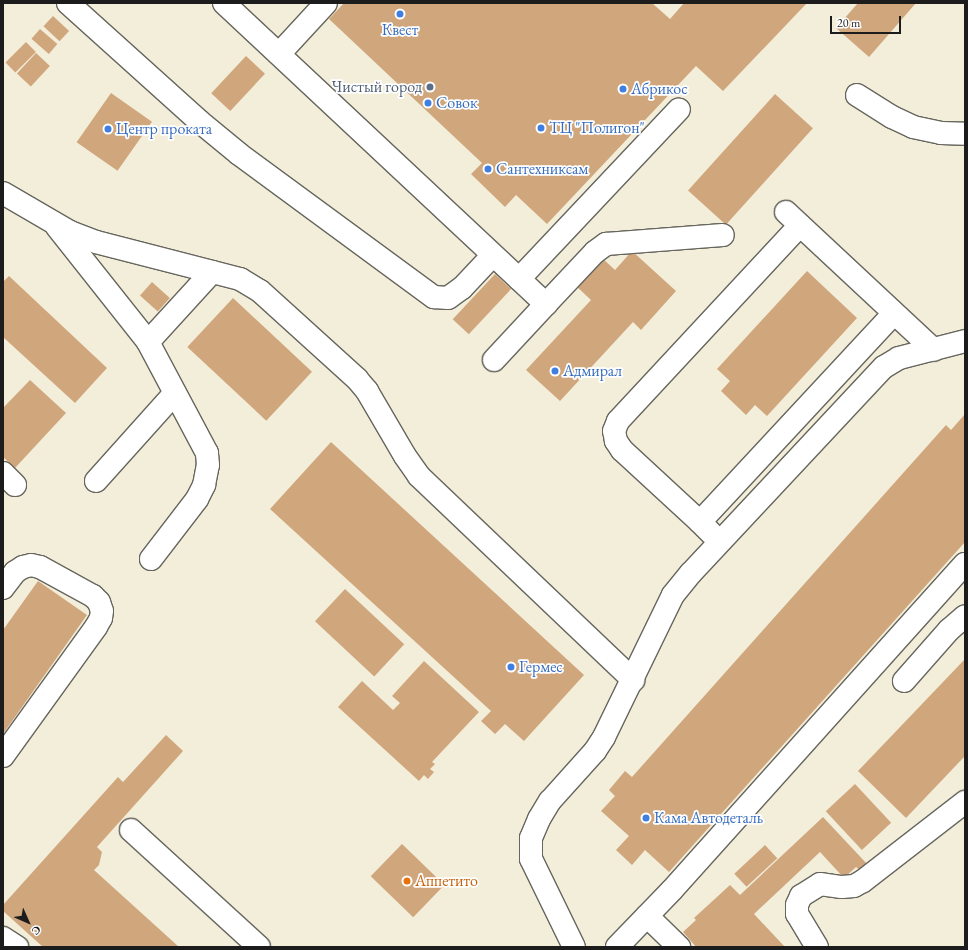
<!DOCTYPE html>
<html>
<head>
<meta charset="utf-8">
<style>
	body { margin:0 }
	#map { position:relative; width:968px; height:950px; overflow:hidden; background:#f3eeda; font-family:"EB Garamond",serif }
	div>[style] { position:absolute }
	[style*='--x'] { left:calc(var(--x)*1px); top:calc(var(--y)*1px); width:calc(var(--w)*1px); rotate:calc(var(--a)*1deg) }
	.building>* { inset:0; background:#d0a67d; transform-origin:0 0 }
	.roads { filter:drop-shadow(1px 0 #67665e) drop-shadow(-1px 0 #67665e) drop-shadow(0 1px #67665e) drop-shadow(0 -1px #67665e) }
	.minor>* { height:22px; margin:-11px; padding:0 11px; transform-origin:11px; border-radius:11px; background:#fff }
	.dots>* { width:11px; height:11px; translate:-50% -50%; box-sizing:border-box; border:2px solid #fff; border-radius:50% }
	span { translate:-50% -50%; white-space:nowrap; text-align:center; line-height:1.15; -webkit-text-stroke:3.5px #fff; paint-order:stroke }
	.shop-label { font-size:16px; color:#366cbe }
	.left { translate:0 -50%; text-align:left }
	.service-label { font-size:16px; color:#4e5e75 }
	.right { translate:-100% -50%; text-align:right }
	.food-label { font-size:16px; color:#c56008 }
	.frame { position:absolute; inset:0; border:4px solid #1c1c1c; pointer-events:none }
	.north { position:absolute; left:8px; top:902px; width:40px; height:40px; -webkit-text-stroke:3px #fff; paint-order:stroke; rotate:135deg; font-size:11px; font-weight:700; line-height:16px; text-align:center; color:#1c1c1c }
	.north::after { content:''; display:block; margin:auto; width:14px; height:18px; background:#1c1c1c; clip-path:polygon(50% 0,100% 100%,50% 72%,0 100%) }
	.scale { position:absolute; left:830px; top:16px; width:71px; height:18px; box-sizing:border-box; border:2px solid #1c1c1c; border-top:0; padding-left:5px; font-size:12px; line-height:14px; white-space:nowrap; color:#1c1c1c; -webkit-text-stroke:3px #fff; paint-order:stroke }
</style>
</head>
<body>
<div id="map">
	<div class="building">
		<i style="clip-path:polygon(344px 3px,652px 3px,670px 19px,684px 3px,807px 3px,723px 91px,696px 66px,547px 224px,516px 195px,505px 207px,471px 174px,482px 163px,329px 19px)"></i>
		<i style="clip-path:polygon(858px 3px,916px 3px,869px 57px,836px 28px)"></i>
		<i style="left:53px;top:16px;width:22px;height:14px;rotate:43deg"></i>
		<i style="left:40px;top:29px;width:23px;height:13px;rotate:41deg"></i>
		<i style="left:26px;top:42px;width:14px;height:29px;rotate:45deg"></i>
		<i style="left:36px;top:53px;width:19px;height:28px;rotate:43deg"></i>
		<i style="left:246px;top:56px;width:26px;height:51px;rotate:43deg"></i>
		<i style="left:111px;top:93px;width:50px;height:60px;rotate:35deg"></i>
		<i style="left:775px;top:94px;width:51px;height:130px;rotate:42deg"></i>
		<i style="clip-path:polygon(632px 251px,676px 291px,641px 330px,633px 322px,560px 401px,526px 370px,591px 300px,575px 285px,601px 257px,615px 270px)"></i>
		<i style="clip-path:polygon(807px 271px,857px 318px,767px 416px,755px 405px,746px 415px,721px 391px,730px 381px,717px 369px)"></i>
		<i style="left:495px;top:274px;width:22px;height:62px;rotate:43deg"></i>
		<i style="clip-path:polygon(9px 276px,107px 368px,75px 403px,3px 337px,3px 282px)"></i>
		<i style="left:152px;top:282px;width:24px;height:18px;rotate:42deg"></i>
		<i style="left:233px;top:298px;width:108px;height:67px;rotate:43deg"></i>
		<i style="clip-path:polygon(30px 380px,66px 413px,15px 468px,3px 457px,3px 408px)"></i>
		<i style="clip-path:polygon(965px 414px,965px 542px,669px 872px,645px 850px,632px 865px,616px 850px,629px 836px,601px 811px,615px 796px,609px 790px,625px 771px,632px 777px,946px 425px,951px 430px)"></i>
		<i style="clip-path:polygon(331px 442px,584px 675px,524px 741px,505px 724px,495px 734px,481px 721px,491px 711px,270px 509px)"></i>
		<i style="clip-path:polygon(38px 581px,87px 615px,3px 734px,3px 630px)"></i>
		<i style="left:345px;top:589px;width:81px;height:44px;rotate:43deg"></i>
		<i style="clip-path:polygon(965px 659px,965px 756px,906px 818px,858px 771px)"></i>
		<i style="clip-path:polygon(424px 661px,479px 712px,432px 762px,435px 764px,430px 769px,434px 772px,428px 779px,424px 775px,419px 781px,338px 707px,362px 681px,393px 710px,400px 703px,392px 696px)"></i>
		<i style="clip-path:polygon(166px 735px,183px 751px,97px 847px,102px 852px,99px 865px,94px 870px,179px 947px,43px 947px,3px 911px,3px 905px,118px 777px,123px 782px)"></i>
		<i style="left:855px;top:784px;width:53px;height:40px;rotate:47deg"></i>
		<i style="clip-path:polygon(823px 817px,868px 865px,861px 871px,856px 867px,844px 878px,820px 852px,754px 914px,785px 947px,696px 947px,683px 932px,696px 920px,694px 918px,730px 885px,740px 895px)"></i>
		<i style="left:402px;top:844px;width:59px;height:45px;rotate:44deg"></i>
		<i style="left:765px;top:845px;width:18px;height:42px;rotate:47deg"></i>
	</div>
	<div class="roads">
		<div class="minor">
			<i style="--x:68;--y:3;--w:176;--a:42"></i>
			<i style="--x:199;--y:121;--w:52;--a:39.5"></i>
			<i style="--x:239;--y:154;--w:242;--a:36.3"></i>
			<i style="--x:434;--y:297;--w:14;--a:4"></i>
			<i style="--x:448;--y:298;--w:17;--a:-36"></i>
			<i style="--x:462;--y:288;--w:45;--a:-46.8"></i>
			<i style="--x:224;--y:3;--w:441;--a:43.1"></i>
			<i style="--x:546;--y:304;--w:71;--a:-46.7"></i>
			<i style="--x:595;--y:252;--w:14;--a:-36"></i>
			<i style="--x:606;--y:244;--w:117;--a:-4.4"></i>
			<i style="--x:279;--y:54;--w:69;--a:-47.3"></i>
			<i style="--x:857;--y:95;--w:41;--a:32.2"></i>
			<i style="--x:892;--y:117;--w:23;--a:25"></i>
			<i style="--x:913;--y:127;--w:29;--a:12"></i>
			<i style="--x:941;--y:133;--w:24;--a:2"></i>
			<i style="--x:3;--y:193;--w:78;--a:30.2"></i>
			<i style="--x:70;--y:232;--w:28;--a:21"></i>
			<i style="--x:96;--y:242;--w:149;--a:14.4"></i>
			<i style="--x:240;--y:279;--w:23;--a:31"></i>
			<i style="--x:260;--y:291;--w:131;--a:42.2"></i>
			<i style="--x:357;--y:379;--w:16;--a:50"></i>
			<i style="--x:367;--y:391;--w:75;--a:59.7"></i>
			<i style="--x:405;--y:456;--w:24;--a:55"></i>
			<i style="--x:419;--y:476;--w:296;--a:43.6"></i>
			<i style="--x:786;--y:212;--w:202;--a:43"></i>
			<i style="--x:57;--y:227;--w:147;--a:51.6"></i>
			<i style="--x:519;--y:279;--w:233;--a:-46.7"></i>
			<i style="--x:494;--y:360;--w:76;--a:-47.1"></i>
			<i style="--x:3;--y:473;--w:17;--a:45"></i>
			<i style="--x:96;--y:481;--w:118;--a:-48.1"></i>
			<i style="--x:700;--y:522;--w:106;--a:-137.3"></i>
			<i style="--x:622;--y:450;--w:11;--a:-124"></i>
			<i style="--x:616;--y:441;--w:10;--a:-101"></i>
			<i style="--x:614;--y:431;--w:11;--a:-68"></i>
			<i style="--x:618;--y:421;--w:267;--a:-47.1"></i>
			<i style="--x:711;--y:533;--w:16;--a:-135"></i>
			<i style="--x:700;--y:522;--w:285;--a:-47.1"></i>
			<i style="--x:151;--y:559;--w:76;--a:-52.5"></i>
			<i style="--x:197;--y:499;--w:16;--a:-63"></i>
			<i style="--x:204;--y:485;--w:20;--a:-79"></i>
			<i style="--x:208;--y:465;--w:12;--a:-95"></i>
			<i style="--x:207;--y:453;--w:126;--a:-118"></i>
			<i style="--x:148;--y:342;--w:95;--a:-47.6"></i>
			<i style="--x:3;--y:588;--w:20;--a:-53"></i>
			<i style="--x:15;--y:572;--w:9;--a:-32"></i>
			<i style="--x:23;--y:567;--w:8;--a:-14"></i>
			<i style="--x:31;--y:565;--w:9;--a:13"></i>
			<i style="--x:40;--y:567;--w:60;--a:28.7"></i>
			<i style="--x:93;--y:596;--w:8;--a:45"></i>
			<i style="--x:99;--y:602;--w:9;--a:72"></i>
			<i style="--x:102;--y:611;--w:7;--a:98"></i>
			<i style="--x:101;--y:618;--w:10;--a:119"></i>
			<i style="--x:96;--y:627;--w:159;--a:125.8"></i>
			<i style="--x:904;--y:681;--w:68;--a:-48.6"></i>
			<i style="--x:949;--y:630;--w:21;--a:-41"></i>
			<i style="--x:131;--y:830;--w:173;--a:42.4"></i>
			<i style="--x:647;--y:916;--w:45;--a:44.1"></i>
			<i style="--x:3;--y:938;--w:17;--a:33"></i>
			<i style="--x:574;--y:947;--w:98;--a:-116"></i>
			<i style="--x:531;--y:859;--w:21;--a:-90"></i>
			<i style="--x:531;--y:838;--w:21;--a:-67"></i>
			<i style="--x:539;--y:819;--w:21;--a:-59"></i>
			<i style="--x:550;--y:801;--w:67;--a:-48"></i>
			<i style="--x:595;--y:751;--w:17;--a:-57"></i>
			<i style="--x:604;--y:737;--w:158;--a:-64.1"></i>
			<i style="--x:673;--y:595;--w:28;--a:-51"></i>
			<i style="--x:691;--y:573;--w:282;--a:-46.9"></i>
			<i style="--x:884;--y:367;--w:17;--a:-31"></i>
			<i style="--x:899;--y:358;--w:68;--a:-14.4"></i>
			<i style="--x:617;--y:947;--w:79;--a:-46"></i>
			<i style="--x:672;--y:890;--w:438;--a:-48.1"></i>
			<i style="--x:817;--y:947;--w:39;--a:-121"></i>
			<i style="--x:797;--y:914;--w:9;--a:-90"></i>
			<i style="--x:797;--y:905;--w:10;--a:-66"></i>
			<i style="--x:801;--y:896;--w:22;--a:-32"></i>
			<i style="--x:820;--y:884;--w:22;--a:8"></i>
			<i style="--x:842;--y:887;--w:12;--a:-5"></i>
			<i style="--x:854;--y:886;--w:10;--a:-29"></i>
			<i style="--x:863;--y:881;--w:129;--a:-37.8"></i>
		</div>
	</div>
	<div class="dots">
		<i style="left:400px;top:14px;background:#3f7fe0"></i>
		<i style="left:430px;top:87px;background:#5c6f8a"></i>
		<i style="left:623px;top:89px;background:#3f7fe0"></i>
		<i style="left:428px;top:103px;background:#3f7fe0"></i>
		<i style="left:541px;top:128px;background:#3f7fe0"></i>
		<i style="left:108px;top:129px;background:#3f7fe0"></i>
		<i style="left:488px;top:169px;background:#3f7fe0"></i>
		<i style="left:555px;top:371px;background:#3f7fe0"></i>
		<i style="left:511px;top:667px;background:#3f7fe0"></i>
		<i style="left:646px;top:818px;background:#3f7fe0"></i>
		<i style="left:407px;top:881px;background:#e8710a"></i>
	</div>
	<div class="shop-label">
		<span style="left:400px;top:30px">Квест</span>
		<span class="left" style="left:631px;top:89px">Абрикос</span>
		<span class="left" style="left:436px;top:103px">Совок</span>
		<span class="left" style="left:549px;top:128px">ТЦ "Полигон"</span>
		<span class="left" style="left:116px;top:129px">Центр проката</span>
		<span class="left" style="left:496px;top:169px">Сантехниксам</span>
		<span class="left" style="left:563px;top:371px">Адмирал</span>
		<span class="left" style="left:519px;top:667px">Гермес</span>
		<span class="left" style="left:654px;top:818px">Кама Автодеталь</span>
	</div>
	<div class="service-label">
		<span class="right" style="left:422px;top:87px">Чистый город</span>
	</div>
	<div class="food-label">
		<span class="left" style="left:415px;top:881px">Аппетито</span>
	</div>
	<div class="frame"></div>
	<div class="north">С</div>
	<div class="scale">20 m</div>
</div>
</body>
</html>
